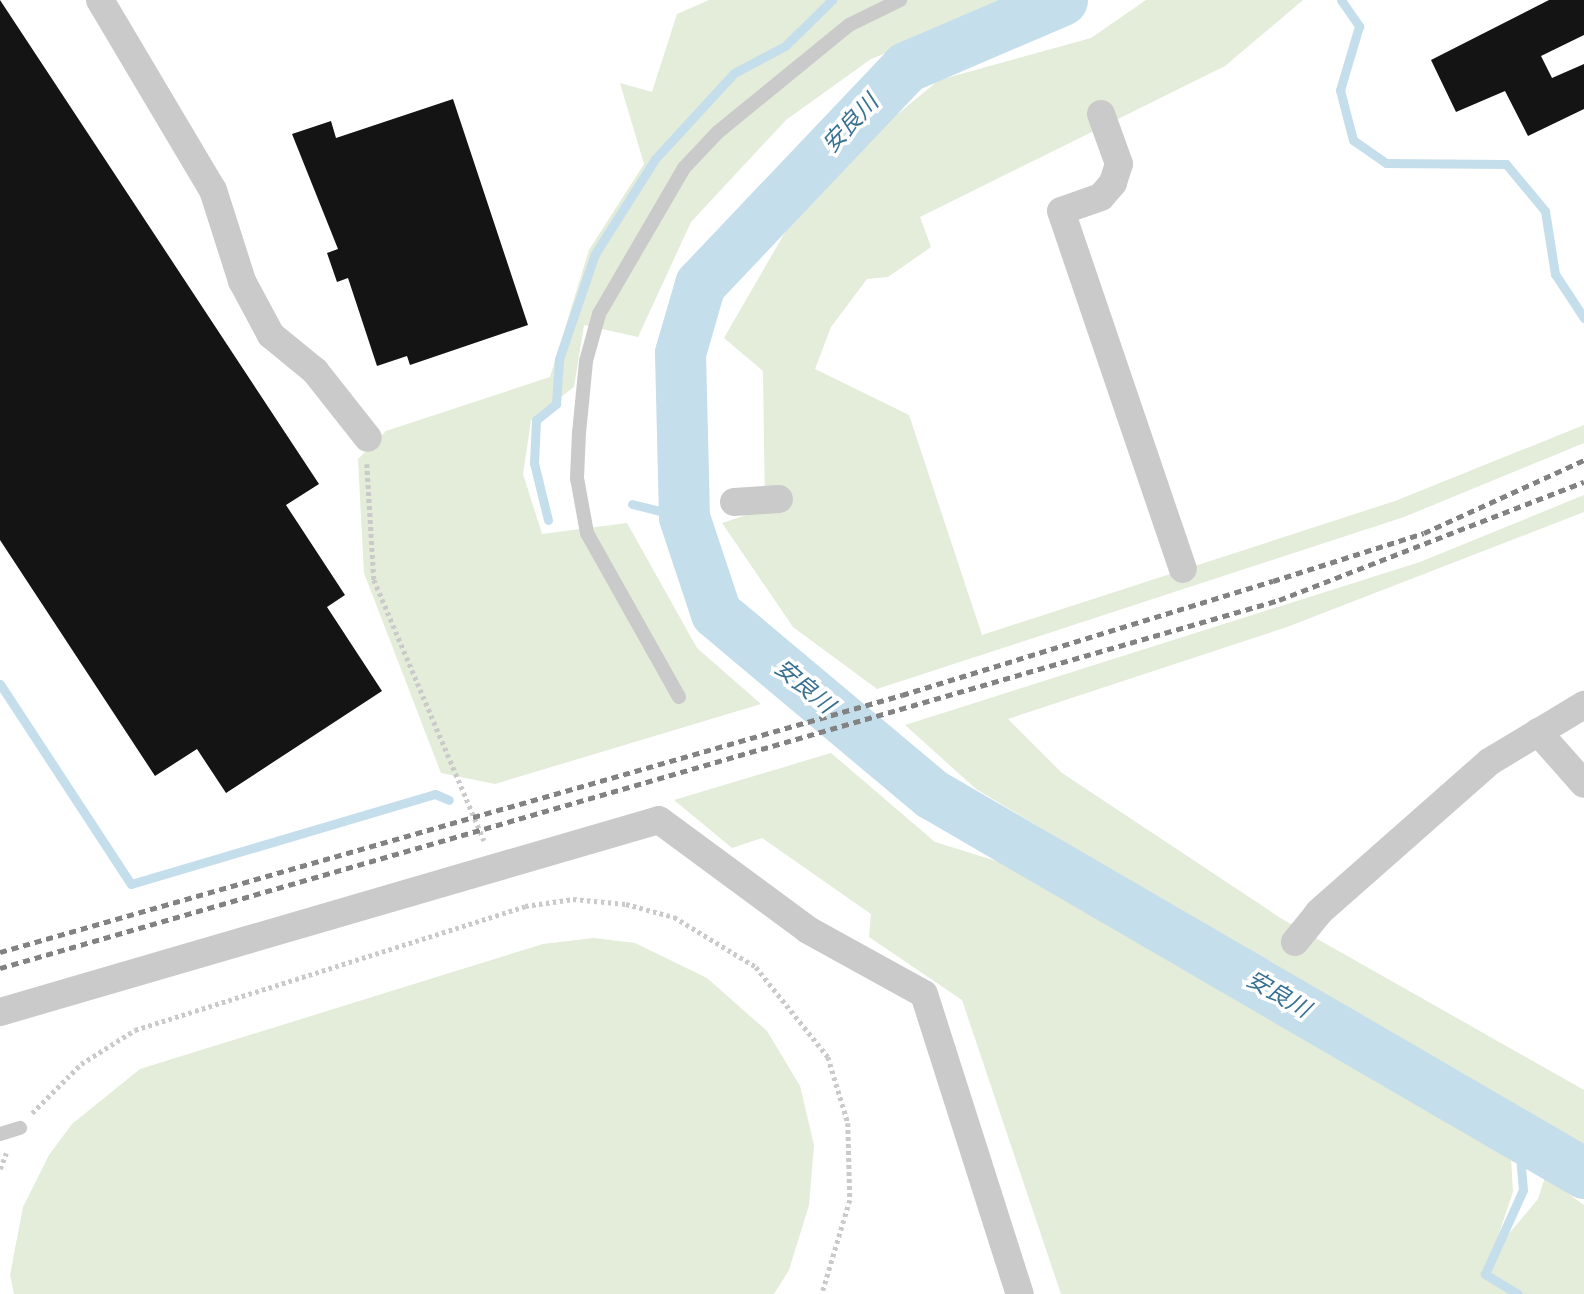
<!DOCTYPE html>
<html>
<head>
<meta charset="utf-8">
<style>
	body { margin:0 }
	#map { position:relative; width:1584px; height:1294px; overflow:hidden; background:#fff; font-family:"Sofia Sans Condensed","Noto Sans JP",sans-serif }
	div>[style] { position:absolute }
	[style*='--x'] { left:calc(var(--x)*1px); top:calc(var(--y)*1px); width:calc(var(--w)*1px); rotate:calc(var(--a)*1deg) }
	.green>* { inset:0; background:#e4ecda }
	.stream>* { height:9px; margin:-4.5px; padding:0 4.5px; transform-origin:4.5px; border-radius:4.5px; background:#c5deec }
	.river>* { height:51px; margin:-25.5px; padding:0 25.5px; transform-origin:25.5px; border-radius:25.5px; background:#c5deec }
	.building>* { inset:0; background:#141414 }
	.path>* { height:4.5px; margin-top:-2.25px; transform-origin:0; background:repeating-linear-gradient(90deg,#cacaca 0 3.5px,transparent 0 7px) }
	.lane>* { height:14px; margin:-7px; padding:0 7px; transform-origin:7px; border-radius:7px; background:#cacaca }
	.street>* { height:28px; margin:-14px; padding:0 14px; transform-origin:14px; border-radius:14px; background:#cacaca }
	.rail>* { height:5px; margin-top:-2.5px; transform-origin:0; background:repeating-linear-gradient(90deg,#828282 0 7px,transparent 0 12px) }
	span { translate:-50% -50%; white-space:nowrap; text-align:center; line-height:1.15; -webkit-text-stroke:7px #fff; paint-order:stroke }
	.water-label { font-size:23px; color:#397192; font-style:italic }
</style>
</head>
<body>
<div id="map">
	<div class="green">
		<i style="clip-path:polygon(709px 0,1020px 0,871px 59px,786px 120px,691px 222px,638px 337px,584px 325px,574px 387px,531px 420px,523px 474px,542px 534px,627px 523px,697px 648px,761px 704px,495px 784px,441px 773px,364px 573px,358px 459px,386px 431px,550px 377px,589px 250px,644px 164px,620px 83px,652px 92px,677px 14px)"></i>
		<i style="clip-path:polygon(1146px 0,1303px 0,1225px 66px,920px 217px,931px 247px,888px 277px,867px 279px,831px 327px,815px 369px,909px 415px,982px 635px,1395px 501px,1584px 425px,1584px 443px,1404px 517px,877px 689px,793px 627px,722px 523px,765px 509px,763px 371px,724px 338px,813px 184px,939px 80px,1091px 38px)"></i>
		<i style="clip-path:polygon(1584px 495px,1584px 512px,1287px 627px,1008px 719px,1062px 773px,1282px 919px,1584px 1090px,1584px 1155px,976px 789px,905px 725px,1420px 562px)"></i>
		<i style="clip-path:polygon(831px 753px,935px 842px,1006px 864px,1511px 1158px,1513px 1192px,1492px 1254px,1538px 1199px,1545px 1177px,1584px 1205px,1584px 1294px,1061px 1294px,962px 1000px,869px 937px,871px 914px,762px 838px,732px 848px,674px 800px)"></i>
		<i style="clip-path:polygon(594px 938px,635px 943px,707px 978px,767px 1031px,800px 1086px,814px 1145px,809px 1205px,789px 1270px,774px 1294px,14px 1294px,10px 1275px,23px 1207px,49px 1155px,72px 1124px,140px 1069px,543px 944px)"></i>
	</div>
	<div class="stream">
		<i style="--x:1341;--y:0;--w:32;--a:55"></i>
		<i style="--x:1359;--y:26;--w:67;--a:106.5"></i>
		<i style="--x:1340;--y:90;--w:52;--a:75.4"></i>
		<i style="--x:1353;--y:140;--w:40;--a:34.9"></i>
		<i style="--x:1386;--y:163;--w:120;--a:0.5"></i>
		<i style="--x:1506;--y:164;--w:61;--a:50.3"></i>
		<i style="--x:1545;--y:211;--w:64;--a:81"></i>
		<i style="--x:1555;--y:274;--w:53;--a:56.6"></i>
		<i style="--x:632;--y:504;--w:54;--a:14"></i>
		<i style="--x:548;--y:520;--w:59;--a:-103.8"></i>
		<i style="--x:534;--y:463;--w:43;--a:-87.3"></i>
		<i style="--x:536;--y:420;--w:26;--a:-39"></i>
		<i style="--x:556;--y:404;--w:45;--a:-86.2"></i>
		<i style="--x:559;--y:359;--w:111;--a:-71.1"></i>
		<i style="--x:595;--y:254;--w:112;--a:-57.7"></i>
		<i style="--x:655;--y:159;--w:117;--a:-47.4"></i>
		<i style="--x:734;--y:73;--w:58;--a:-27.9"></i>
		<i style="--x:785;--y:46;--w:66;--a:-44.4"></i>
		<i style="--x:0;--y:684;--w:239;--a:56.8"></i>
		<i style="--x:131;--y:884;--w:317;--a:-16.5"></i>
		<i style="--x:435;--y:794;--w:15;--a:23"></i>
		<i style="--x:1518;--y:1294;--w:39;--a:-149"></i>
		<i style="--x:1485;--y:1274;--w:92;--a:-65.7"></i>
		<i style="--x:1523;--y:1190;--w:57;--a:-95"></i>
	</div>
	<div class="river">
		<i style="--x:1062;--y:0;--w:170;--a:156.8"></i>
		<i style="--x:906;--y:67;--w:299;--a:133.5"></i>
		<i style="--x:700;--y:284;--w:72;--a:106.2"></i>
		<i style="--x:680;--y:353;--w:164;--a:88.6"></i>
		<i style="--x:684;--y:517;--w:101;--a:71.6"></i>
		<i style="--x:716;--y:613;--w:282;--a:40"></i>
		<i style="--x:932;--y:794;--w:754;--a:30.17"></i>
	</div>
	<div class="building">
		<i style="clip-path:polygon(0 0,319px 484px,286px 505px,345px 595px,327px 607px,382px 691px,226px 793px,197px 749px,155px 776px,0 540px)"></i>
		<i style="clip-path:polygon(1549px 0,1584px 0,1584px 35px,1541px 56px,1552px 78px,1584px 64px,1584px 109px,1528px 136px,1505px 91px,1456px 112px,1431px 60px)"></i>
		<i style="clip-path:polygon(453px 99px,528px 325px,410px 365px,407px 356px,377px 366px,348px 278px,337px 282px,327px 253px,338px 249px,292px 134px,331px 121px,336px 138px)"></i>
	</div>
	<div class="path">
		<i style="--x:367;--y:464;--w:116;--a:86.5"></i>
		<i style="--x:374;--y:580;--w:283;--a:67.1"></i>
		<i style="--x:32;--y:1113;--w:69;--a:-45"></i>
		<i style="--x:81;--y:1064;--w:64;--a:-32.2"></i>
		<i style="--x:135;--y:1030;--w:409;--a:-17.6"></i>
		<i style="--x:525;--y:906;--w:49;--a:-8.3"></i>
		<i style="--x:573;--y:899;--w:53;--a:5.4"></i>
		<i style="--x:626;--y:904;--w:50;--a:15.2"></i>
		<i style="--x:674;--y:917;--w:96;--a:31.4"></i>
		<i style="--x:756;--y:967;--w:115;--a:51.3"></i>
		<i style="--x:828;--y:1057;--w:69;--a:73.1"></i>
		<i style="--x:848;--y:1123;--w:77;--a:88.5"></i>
		<i style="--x:850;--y:1200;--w:98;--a:106.6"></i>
		<i style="--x:0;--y:1169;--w:17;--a:-69"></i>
	</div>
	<div class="lane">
		<i style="--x:679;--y:697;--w:188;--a:-119.3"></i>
		<i style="--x:587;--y:533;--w:56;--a:-100.3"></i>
		<i style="--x:577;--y:478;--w:45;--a:-87.5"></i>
		<i style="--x:579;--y:433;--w:72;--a:-84.4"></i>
		<i style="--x:586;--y:361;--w:49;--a:-74.5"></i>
		<i style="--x:599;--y:314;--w:169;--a:-59.8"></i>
		<i style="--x:684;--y:168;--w:50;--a:-46.6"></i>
		<i style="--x:718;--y:132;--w:169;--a:-39.2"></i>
		<i style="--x:849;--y:25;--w:57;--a:-26.1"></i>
		<i style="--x:0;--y:1134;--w:21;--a:-17"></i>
	</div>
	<div class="street">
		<i style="--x:100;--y:0;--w:221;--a:59.3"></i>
		<i style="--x:213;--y:190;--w:96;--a:72.3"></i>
		<i style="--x:242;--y:281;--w:61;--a:61.8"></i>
		<i style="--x:271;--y:335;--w:57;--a:39.3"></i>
		<i style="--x:315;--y:371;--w:85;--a:51.7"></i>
		<i style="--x:1101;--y:114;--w:53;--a:70.2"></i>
		<i style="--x:1119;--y:164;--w:20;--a:108"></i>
		<i style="--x:1113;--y:183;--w:18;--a:131"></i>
		<i style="--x:1101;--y:197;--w:42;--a:160.7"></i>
		<i style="--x:1061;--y:211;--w:378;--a:71.2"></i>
		<i style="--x:734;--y:502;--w:45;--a:-3.8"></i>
		<i style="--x:1538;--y:732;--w:69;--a:48.5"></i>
		<i style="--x:1295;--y:942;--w:38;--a:-51"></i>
		<i style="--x:1319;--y:912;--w:227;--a:-41.4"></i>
		<i style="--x:1489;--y:762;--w:111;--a:-31"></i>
		<i style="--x:0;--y:1012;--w:686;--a:-16.24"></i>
		<i style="--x:659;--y:820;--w:185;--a:36.4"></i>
		<i style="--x:808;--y:930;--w:132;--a:28.9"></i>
		<i style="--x:924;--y:994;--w:315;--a:72.3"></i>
	</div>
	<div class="rail">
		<i style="--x:0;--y:952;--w:938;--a:-15.9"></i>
		<i style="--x:902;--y:695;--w:388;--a:-17.1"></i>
		<i style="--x:1273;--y:581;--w:158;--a:-17.6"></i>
		<i style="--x:1424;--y:533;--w:176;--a:-24.5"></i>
		<i style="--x:0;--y:968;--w:1331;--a:-16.05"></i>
		<i style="--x:1279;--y:600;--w:327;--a:-21.2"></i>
	</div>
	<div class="water-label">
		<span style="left:851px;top:124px;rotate:-47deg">安良川</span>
		<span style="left:804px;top:687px;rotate:40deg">安良川</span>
		<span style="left:1278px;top:995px;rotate:30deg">安良川</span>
	</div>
</div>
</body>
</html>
